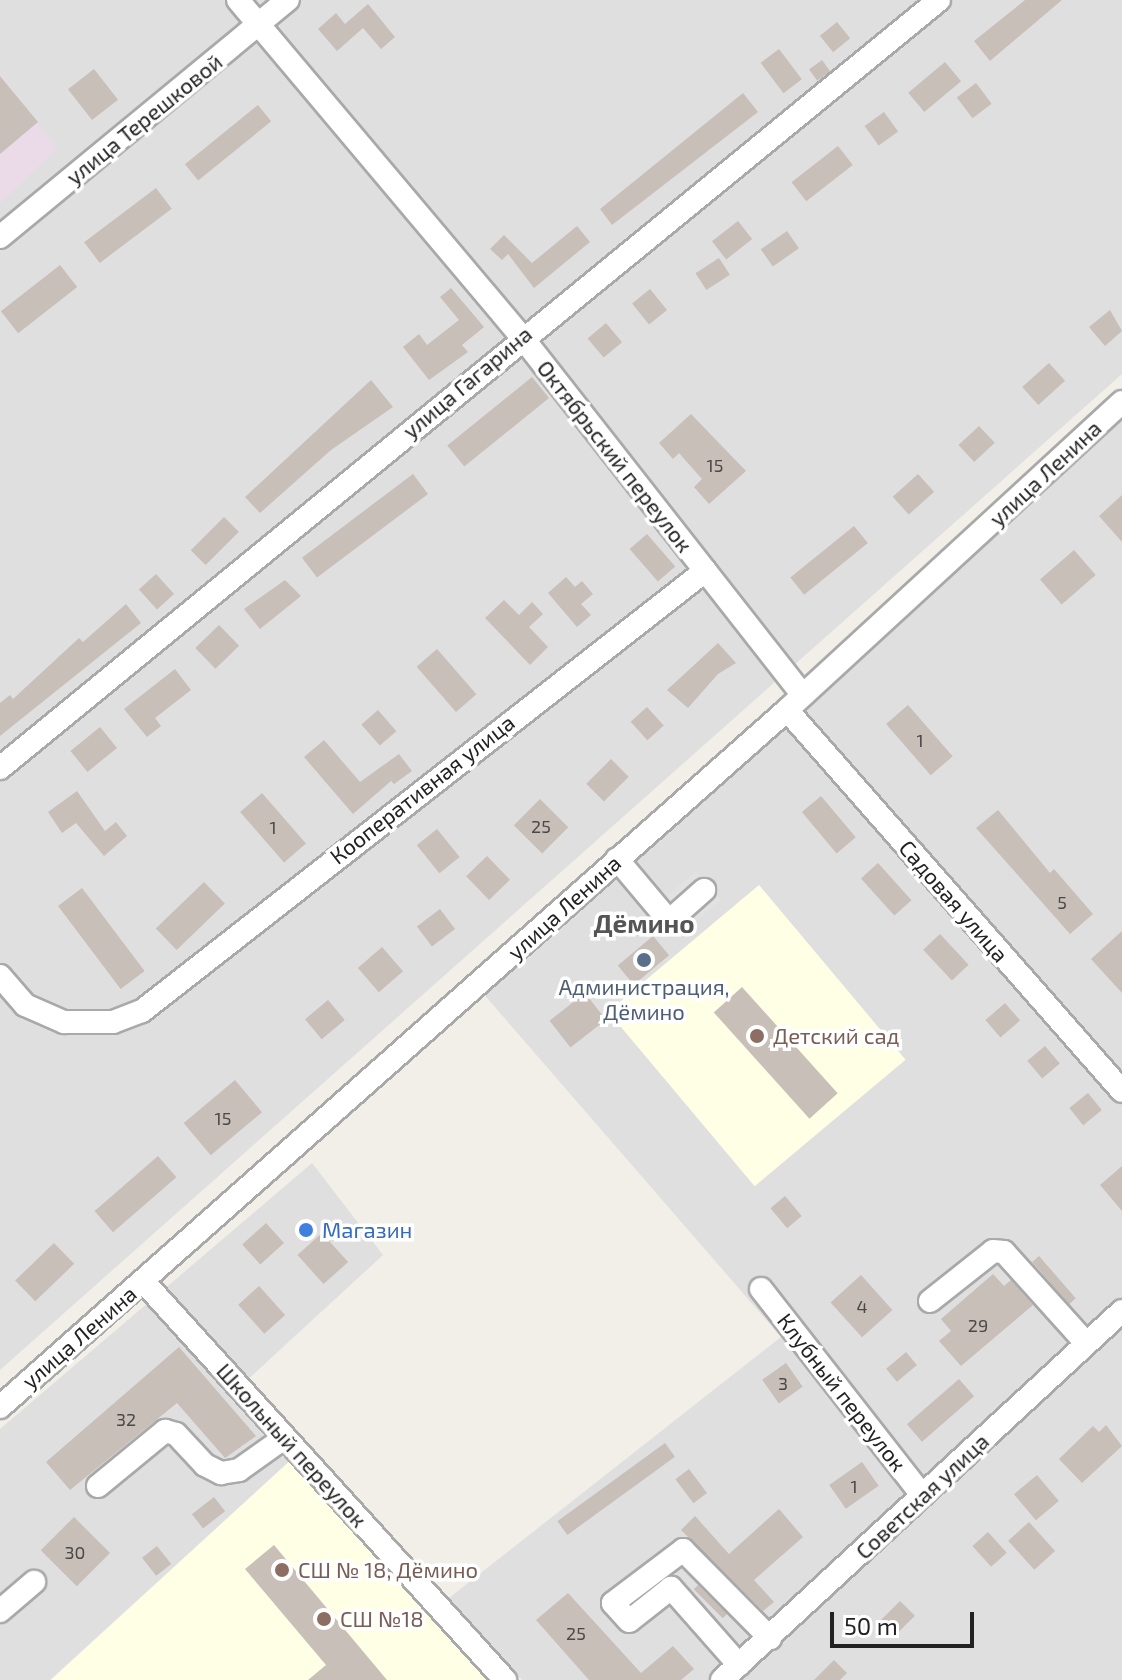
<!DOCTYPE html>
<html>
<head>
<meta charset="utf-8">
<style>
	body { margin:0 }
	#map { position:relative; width:1122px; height:1680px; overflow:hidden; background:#f2efe9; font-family:"Exo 2",sans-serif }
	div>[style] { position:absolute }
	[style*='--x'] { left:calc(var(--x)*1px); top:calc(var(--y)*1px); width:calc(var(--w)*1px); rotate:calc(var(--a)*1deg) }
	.residential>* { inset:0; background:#e0dfdf }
	.industrial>* { inset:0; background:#ebdbe8 }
	.education>* { inset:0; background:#ffffe5; transform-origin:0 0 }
	.parking>* { inset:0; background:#e2e2e2; transform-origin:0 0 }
	.building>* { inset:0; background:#c7bfb8; transform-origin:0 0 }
	.roads { filter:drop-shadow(2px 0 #a9a9a9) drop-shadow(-2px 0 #a9a9a9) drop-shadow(0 2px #a9a9a9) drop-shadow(0 -2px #a9a9a9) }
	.minor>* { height:22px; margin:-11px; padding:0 11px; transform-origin:11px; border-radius:11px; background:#fff }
	.dots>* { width:22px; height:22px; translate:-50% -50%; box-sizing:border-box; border:4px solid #fff; border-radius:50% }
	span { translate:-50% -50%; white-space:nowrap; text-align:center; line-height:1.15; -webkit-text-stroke:7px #fff; paint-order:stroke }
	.number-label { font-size:18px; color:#4b4948 }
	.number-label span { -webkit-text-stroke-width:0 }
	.street-label { font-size:22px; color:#222 }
	.service-label { font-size:22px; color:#4e5e75 }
	.education-label { font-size:22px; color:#785e54 }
	.left { translate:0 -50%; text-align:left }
	.shop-label { font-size:22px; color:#366cbe }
	.quarter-label { font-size:26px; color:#555; font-weight:700 }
	.scale { position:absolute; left:830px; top:1612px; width:144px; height:36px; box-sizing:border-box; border:4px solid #222; border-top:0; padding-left:10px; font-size:24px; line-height:28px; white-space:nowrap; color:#222; -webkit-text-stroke:6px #fff; paint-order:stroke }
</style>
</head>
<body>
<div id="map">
	<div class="residential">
		<i style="clip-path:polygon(0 0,1122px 0,1122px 374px,0 1370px)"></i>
		<i style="clip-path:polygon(1122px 420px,1122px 1680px,522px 1680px,449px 1598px,781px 1337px,481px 991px)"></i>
		<i style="clip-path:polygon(312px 1163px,383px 1255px,231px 1395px,292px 1459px,50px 1680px,0 1680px,0 1429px)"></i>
	</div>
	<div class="industrial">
		<i style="clip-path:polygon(0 73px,57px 149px,0 203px)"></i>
	</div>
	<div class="education">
		<i style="left:759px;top:885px;width:228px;height:197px;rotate:50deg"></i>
		<i style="clip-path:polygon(292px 1459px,492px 1680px,51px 1680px)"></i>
	</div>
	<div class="parking">
		<i style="left:696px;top:871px;width:38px;height:59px;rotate:49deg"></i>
	</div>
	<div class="building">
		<i style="clip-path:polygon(1025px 0,1062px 0,990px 61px,974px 41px)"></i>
		<i style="clip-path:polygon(368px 4px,395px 37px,381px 49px,363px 28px,337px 51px,318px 29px,336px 13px,345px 24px)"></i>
		<i style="left:837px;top:22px;width:21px;height:22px;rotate:51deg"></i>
		<i style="left:779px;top:49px;width:38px;height:23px;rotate:53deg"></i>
		<i style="left:822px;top:60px;width:14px;height:16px;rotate:54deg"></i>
		<i style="left:945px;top:62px;width:25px;height:48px;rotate:50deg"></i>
		<i style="left:94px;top:69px;width:39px;height:33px;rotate:52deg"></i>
		<i style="clip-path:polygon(0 76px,38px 122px,0 154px)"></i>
		<i style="left:976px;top:83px;width:26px;height:24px;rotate:53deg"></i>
		<i style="clip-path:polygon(743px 93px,758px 112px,612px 225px,600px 209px)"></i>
		<i style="left:258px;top:105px;width:21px;height:94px;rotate:51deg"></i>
		<i style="left:884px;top:112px;width:24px;height:24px;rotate:54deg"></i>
		<i style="left:838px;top:146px;width:24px;height:59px;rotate:52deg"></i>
		<i style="left:156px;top:188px;width:26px;height:90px;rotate:53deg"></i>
		<i style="left:738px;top:221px;width:23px;height:33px;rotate:52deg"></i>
		<i style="clip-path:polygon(577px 226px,590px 242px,534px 288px,508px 254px,502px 260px,490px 249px,504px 235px,532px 263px)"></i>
		<i style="left:787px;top:231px;width:21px;height:32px;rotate:55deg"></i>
		<i style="left:719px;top:258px;width:20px;height:28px;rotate:57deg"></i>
		<i style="left:60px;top:265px;width:28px;height:75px;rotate:52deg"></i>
		<i style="clip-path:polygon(451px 288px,484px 327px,462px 345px,468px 352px,429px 380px,403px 347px,419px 334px,427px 345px,459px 320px,440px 297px)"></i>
		<i style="left:650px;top:289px;width:27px;height:23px;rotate:51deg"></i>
		<i style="clip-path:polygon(1110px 310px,1122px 331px,1105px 346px,1089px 327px)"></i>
		<i style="left:606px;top:323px;width:25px;height:24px;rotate:50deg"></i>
		<i style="left:1049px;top:363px;width:24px;height:36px;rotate:48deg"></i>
		<i style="left:532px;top:377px;width:27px;height:109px;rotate:51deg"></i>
		<i style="clip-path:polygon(371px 380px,393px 407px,331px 450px,260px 513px,245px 497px)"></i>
		<i style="clip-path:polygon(691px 414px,746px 471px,709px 504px,694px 487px,702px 479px,679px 453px,673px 459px,659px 443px)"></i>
		<i style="left:979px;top:426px;width:23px;height:28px;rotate:47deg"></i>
		<i style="left:413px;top:474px;width:25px;height:139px;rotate:53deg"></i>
		<i style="left:918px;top:474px;width:24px;height:34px;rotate:48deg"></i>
		<i style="clip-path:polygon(1122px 495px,1122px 542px,1099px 516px)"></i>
		<i style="left:224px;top:517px;width:21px;height:47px;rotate:45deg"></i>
		<i style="left:854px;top:526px;width:22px;height:82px;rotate:51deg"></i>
		<i style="left:647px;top:534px;width:43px;height:23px;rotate:49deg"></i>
		<i style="left:1074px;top:550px;width:33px;height:45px;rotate:49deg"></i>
		<i style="left:156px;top:574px;width:27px;height:23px;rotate:48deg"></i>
		<i style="clip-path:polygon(566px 577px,575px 587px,582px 581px,593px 594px,581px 604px,591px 615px,577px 627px,548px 593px)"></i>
		<i style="clip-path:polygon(285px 580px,301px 596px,260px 629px,244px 609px)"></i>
		<i style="clip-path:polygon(504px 600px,519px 615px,532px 602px,543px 614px,529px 627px,548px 647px,530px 665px,485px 618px)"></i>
		<i style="clip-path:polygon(126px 604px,141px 623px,0 736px,0 703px,10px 695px,13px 699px,79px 638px,83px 642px)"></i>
		<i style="left:219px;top:625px;width:29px;height:33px;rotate:46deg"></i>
		<i style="clip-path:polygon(718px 643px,736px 663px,718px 674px,688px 708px,667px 690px)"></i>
		<i style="left:437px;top:649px;width:60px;height:27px;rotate:49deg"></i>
		<i style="clip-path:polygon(175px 669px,191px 690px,155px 718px,161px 726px,147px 737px,124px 709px)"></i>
		<i style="left:908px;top:705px;width:68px;height:29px;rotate:49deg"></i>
		<i style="left:647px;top:707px;width:25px;height:22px;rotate:48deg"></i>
		<i style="left:378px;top:710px;width:28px;height:22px;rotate:49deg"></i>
		<i style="left:100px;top:727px;width:27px;height:38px;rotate:51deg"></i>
		<i style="clip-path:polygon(324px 740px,360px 782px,399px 754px,412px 771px,394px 784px,391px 781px,353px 814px,304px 757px)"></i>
		<i style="left:611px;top:759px;width:25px;height:35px;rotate:45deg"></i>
		<i style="clip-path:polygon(77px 791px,105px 831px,116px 822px,127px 836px,104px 856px,76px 823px,62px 833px,48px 812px)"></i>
		<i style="left:262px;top:793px;width:67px;height:29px;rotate:49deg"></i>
		<i style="left:821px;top:796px;width:54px;height:25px;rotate:50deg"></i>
		<i style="left:540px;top:799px;width:40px;height:37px;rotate:45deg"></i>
		<i style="clip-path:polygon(998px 810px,1050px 873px,1054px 869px,1093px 914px,1070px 934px,976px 828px)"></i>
		<i style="left:437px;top:829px;width:36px;height:26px;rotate:51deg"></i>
		<i style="left:487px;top:856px;width:33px;height:29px;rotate:46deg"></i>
		<i style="left:878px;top:863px;width:50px;height:23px;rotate:48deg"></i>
		<i style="left:204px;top:882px;width:30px;height:67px;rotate:46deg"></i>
		<i style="left:82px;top:888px;width:104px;height:30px;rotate:53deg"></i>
		<i style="left:440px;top:909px;width:25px;height:29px;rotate:53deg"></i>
		<i style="clip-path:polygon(1122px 931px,1122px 993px,1091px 959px)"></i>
		<i style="left:940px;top:934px;width:42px;height:23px;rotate:47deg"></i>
		<i style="left:653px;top:936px;width:25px;height:46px;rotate:50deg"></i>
		<i style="left:382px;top:947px;width:32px;height:32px;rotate:49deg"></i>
		<i style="left:742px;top:987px;width:143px;height:38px;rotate:48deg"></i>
		<i style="left:585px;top:993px;width:34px;height:45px;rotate:52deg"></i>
		<i style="left:328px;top:1000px;width:26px;height:30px;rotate:50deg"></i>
		<i style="left:1005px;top:1003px;width:23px;height:26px;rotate:49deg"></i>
		<i style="left:1045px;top:1046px;width:23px;height:23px;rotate:50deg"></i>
		<i style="left:235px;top:1080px;width:42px;height:67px;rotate:50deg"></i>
		<i style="left:1088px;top:1093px;width:22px;height:24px;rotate:51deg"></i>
		<i style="left:158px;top:1156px;width:28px;height:84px;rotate:49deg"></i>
		<i style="clip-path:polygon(1122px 1166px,1122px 1211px,1100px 1185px)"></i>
		<i style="left:785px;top:1196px;width:26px;height:19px;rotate:50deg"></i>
		<i style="left:266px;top:1223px;width:27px;height:32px;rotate:48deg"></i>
		<i style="left:322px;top:1233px;width:39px;height:33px;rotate:48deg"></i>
		<i style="left:54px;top:1243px;width:29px;height:54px;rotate:46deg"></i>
		<i style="left:1039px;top:1256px;width:56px;height:9px;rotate:49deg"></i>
		<i style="clip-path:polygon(993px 1274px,1004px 1286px,1011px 1280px,1033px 1305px,961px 1366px,939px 1341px,951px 1331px,941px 1319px)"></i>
		<i style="left:861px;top:1275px;width:47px;height:41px;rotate:48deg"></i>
		<i style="left:259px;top:1286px;width:39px;height:28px;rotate:48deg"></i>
		<i style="clip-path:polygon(179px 1347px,256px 1436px,225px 1458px,177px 1403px,70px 1490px,46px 1462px)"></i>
		<i style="left:906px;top:1352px;width:17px;height:26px;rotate:50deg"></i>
		<i style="left:786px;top:1363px;width:29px;height:29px;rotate:55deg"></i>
		<i style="left:959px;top:1379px;width:23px;height:69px;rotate:49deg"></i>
		<i style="clip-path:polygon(1106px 1425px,1122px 1446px,1082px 1483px,1059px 1459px,1093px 1426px,1099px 1432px)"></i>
		<i style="left:665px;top:1443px;width:17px;height:133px;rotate:54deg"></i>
		<i style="left:862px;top:1462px;width:29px;height:40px;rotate:55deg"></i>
		<i style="left:689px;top:1469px;width:30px;height:17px;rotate:53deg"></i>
		<i style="left:1037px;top:1475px;width:34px;height:30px;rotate:50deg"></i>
		<i style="left:214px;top:1497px;width:18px;height:28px;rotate:52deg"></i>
		<i style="clip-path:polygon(779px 1509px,803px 1537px,754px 1580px,774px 1602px,763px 1611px,681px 1530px,695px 1516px,729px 1554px)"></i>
		<i style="left:74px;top:1517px;width:51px;height:47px;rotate:45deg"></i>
		<i style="left:1029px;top:1522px;width:39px;height:28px;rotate:48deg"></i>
		<i style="left:988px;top:1532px;width:28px;height:21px;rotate:48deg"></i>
		<i style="clip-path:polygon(274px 1545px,387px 1680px,308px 1680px,326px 1665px,245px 1569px)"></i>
		<i style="left:157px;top:1546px;width:23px;height:19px;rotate:52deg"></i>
		<i style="left:698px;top:1585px;width:41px;height:6px;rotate:45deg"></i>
		<i style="clip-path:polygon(568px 1593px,641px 1673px,673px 1646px,694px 1669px,681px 1680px,589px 1680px,536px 1620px)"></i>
		<i style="left:900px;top:1601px;width:21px;height:29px;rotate:45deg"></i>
		<i style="clip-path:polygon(834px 1660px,847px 1673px,840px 1680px,814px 1680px)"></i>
	</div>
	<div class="roads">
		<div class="minor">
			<i style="--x:238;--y:0;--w:441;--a:49.9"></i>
			<i style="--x:522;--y:337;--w:455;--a:51.9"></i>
			<i style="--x:0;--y:237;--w:373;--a:-39.5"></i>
			<i style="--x:787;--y:710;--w:507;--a:48.68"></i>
			<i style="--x:0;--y:768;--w:1213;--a:-39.28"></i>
			<i style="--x:617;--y:859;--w:81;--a:50"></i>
			<i style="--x:669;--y:921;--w:47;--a:-41.5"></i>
			<i style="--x:0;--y:976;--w:38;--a:49"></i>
			<i style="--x:25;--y:1005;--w:43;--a:23.6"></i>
			<i style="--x:64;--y:1022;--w:49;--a:0"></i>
			<i style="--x:113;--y:1022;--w:31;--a:-21"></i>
			<i style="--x:142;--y:1011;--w:715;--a:-38.01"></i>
			<i style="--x:143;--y:1281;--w:539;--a:47.78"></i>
			<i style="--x:761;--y:1289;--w:261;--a:52"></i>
			<i style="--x:930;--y:1301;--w:80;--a:-38.4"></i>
			<i style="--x:993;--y:1251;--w:11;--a:5"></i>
			<i style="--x:1004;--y:1252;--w:122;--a:48"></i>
			<i style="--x:0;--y:1407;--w:1051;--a:-41.53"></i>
			<i style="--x:787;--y:710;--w:455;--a:-42.6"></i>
			<i style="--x:98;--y:1486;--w:87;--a:-39.4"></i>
			<i style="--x:165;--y:1431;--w:11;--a:15"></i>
			<i style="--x:176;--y:1434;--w:42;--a:46.9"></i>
			<i style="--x:205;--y:1465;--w:18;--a:27"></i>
			<i style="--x:221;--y:1473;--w:18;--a:-9"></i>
			<i style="--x:239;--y:1470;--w:55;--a:-35.4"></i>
			<i style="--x:0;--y:1611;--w:45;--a:-40.5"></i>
			<i style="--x:739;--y:1665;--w:103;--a:-131.4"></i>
			<i style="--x:671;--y:1588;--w:53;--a:141.8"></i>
			<i style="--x:629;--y:1621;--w:24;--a:-132"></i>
			<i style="--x:613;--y:1603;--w:88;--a:-37.1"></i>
			<i style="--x:683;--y:1550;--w:124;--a:45.3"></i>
			<i style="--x:722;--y:1680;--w:544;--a:-42.69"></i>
		</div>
	</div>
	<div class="dots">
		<i style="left:644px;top:960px;background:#5c6f8a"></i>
		<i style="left:757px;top:1036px;background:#8d6e63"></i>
		<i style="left:306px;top:1230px;background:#3f7fe0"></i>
		<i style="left:282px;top:1570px;background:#8d6e63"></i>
		<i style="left:324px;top:1619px;background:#8d6e63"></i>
	</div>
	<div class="number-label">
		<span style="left:715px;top:465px">15</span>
		<span style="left:920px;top:740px">1</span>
		<span style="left:541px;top:826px">25</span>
		<span style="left:273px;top:827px">1</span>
		<span style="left:1062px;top:902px">5</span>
		<span style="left:223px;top:1118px">15</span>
		<span style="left:862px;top:1306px">4</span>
		<span style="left:978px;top:1325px">29</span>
		<span style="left:783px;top:1383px">3</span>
		<span style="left:126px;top:1419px">32</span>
		<span style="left:854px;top:1486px">1</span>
		<span style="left:75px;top:1552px">30</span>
		<span style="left:576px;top:1633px">25</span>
	</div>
	<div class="street-label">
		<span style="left:144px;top:119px;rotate:-39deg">улица Терешковой</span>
		<span style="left:467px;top:382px;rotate:-40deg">улица Гагарина</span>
		<span style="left:615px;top:456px;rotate:52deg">Октябрьский переулок</span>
		<span style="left:1045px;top:473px;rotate:-43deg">улица Ленина</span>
		<span style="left:422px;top:789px;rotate:-38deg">Кооперативная улица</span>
		<span style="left:954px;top:901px;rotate:49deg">Садовая улица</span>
		<span style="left:564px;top:907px;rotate:-42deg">улица Ленина</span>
		<span style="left:79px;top:1337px;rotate:-41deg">улица Ленина</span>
		<span style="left:842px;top:1392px;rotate:52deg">Клубный переулок</span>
		<span style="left:292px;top:1445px;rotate:48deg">Школьный переулок</span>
		<span style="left:922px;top:1496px;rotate:-43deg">Советская улица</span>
	</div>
	<div class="service-label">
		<span style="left:644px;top:999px">Администрация,<br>Дёмино</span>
	</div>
	<div class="education-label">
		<span class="left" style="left:773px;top:1036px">Детский сад</span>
		<span class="left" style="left:298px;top:1570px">СШ № 18, Дёмино</span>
		<span class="left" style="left:340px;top:1619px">СШ №18</span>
	</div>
	<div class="shop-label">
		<span class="left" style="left:322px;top:1230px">Магазин</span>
	</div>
	<div class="quarter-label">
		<span style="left:644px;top:923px">Дёмино</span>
	</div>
	<div class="scale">50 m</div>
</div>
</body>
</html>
